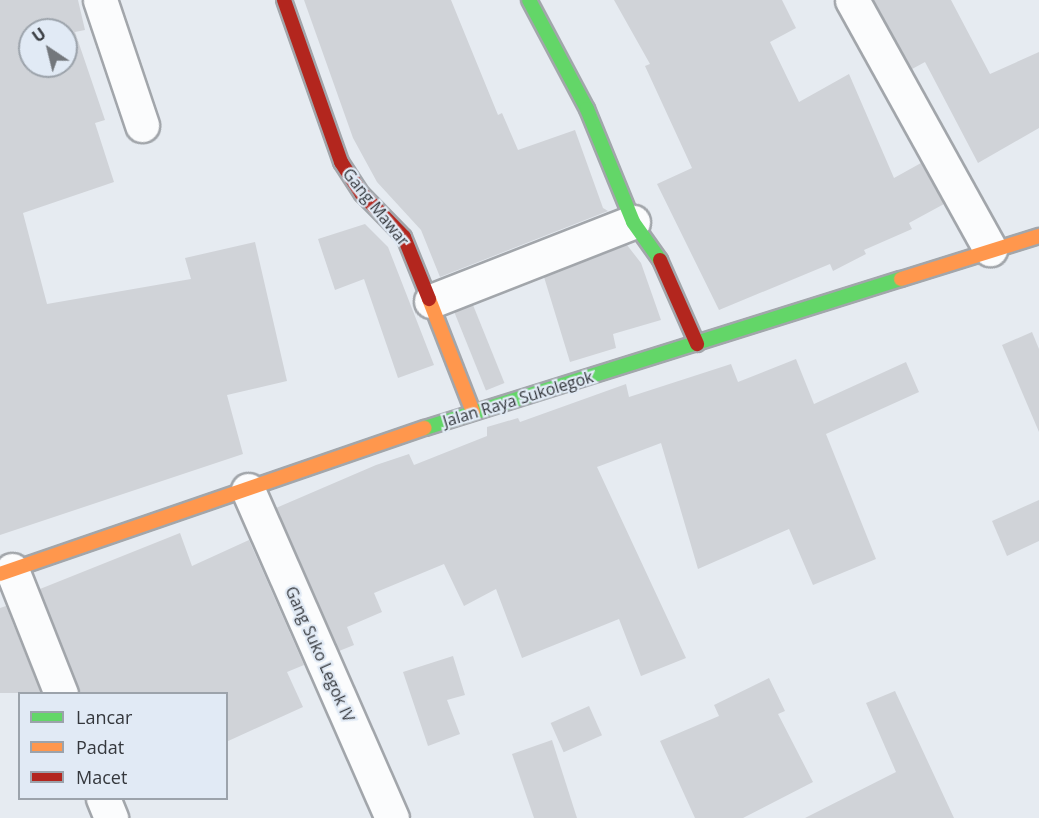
<!DOCTYPE html>
<html>
<head>
<meta charset="utf-8">
<style>
	body { margin:0 }
	#map { position:relative; width:1039px; height:818px; overflow:hidden; background:#e6ebf1; font-family:"Open Sans",sans-serif }
	div>[style] { position:absolute }
	[style*='--x'] { left:calc(var(--x)*1px); top:calc(var(--y)*1px); width:calc(var(--w)*1px); rotate:calc(var(--a)*1deg) }
	.building>* { inset:0; background:#d0d3d8; transform-origin:0 0 }
	.roads { filter:drop-shadow(2px 0 #a2a6ab) drop-shadow(-2px 0 #a2a6ab) drop-shadow(0 2px #a2a6ab) drop-shadow(0 -2px #a2a6ab) }
	.street>* { height:33px; margin:-16.5px; padding:0 16.5px; transform-origin:16.5px; border-radius:16.5px; background:#fbfcfd }
	.fast>* { height:14px; margin:-7px; padding:0 7px; transform-origin:7px; border-radius:7px; background:#63d668 }
	.slow>* { height:14px; margin:-7px; padding:0 7px; transform-origin:7px; border-radius:7px; background:#ff974d }
	.jam>* { height:14px; margin:-7px; padding:0 7px; transform-origin:7px; border-radius:7px; background:#b3261e }
	span { translate:-50% -50%; white-space:nowrap; text-align:center; line-height:1.15; -webkit-text-stroke:4.5px #e1eaf5; paint-order:stroke }
	.street-label { font-size:16px; color:#35383d }
	.legend { position:absolute; left:18px; top:692px; width:210px; height:108px; box-sizing:border-box; background:#e1eaf5; border:2px solid #9ca3ab; margin:0; padding:8px 10px; list-style:none; font-size:18px; color:#35383d }
	.legend li { display:flex; align-items:center; gap:12px; height:30px }
	.legend b { width:30px; border:2px solid #9ca3ab }
	.north { position:absolute; left:18px; top:18px; width:60px; height:60px; box-sizing:border-box; background:#e1eaf5; border:2px solid #9ca3ab; border-radius:50%; rotate:325deg; font-size:16px; font-weight:700; line-height:24px; text-align:center; color:#35383d }
	.north::after { content:''; display:block; margin:auto; width:21px; height:27px; background:#73777c; clip-path:polygon(50% 0,100% 100%,50% 72%,0 100%) }
</style>
</head>
<body>
<div id="map">
	<div class="building">
		<i style="clip-path:polygon(evenodd,0 0,78px 0,85px 30px,75px 32px,105px 120px,95px 123px,114px 182px,23px 213px,47px 304px,191px 279px,185px 258px,255px 242px,287px 381px,227px 395px,243px 454px,0 535px,0 0,30px 30px,66px 30px,66px 66px,30px 66px,30px 30px)"></i>
		<i style="clip-path:polygon(304px 0,451px 0,498px 115px,502px 113px,518px 150px,575px 130px,603px 208px,608px 211px,440px 277px,421px 230px,377px 182px,353px 138px)"></i>
		<i style="clip-path:polygon(614px 0,782px 0,796px 28px,770px 42px,799px 102px,849px 74px,894px 178px,921px 163px,944px 204px,909px 223px,912px 229px,864px 250px,866px 254px,833px 271px,830px 264px,719px 310px,657px 184px,692px 168px,645px 66px,650px 64px)"></i>
		<i style="clip-path:polygon(873px 0,951px 0,990px 74px,1039px 52px,1039px 128px,978px 163px,925px 62px,912px 69px)"></i>
		<i style="clip-path:polygon(365px 224px,388px 247px,434px 365px,398px 378px,364px 279px,335px 290px,318px 239px)"></i>
		<i style="clip-path:polygon(627px 245px,641px 263px,661px 320px,613px 334px,616px 348px,570px 362px,544px 277px)"></i>
		<i style="left:473px;top:305px;width:84px;height:20px;rotate:68deg"></i>
		<i style="clip-path:polygon(1032px 332px,1039px 349px,1039px 432px,1002px 345px)"></i>
		<i style="clip-path:polygon(796px 359px,814px 404px,906px 362px,919px 392px,826px 434px,876px 559px,813px 585px,789px 529px,698px 569px,661px 443px,597px 467px,686px 658px,641px 676px,619px 619px,522px 658px,496px 589px,464px 606px,444px 564px,374px 593px,382px 612px,347px 627px,354px 645px,339px 651px,276px 508px,376px 465px,409px 454px,414px 465px,487px 436px,487px 427px,518px 418px,520px 422px,626px 384px,629px 397px,731px 364px,738px 382px)"></i>
		<i style="clip-path:polygon(1039px 500px,1039px 541px,1007px 556px,992px 521px)"></i>
		<i style="clip-path:polygon(180px 533px,192px 566px,249px 540px,304px 665px,287px 672px,303px 707px,226px 742px,226px 693px,79px 693px,40px 589px)"></i>
		<i style="clip-path:polygon(6px 606px,41px 693px,0 693px,0 608px)"></i>
		<i style="clip-path:polygon(453px 656px,465px 695px,447px 700px,460px 734px,428px 746px,403px 672px)"></i>
		<i style="clip-path:polygon(769px 678px,785px 711px,778px 714px,813px 782px,743px 818px,695px 818px,660px 741px,719px 716px,714px 705px)"></i>
		<i style="clip-path:polygon(895px 691px,954px 818px,805px 818px,896px 772px,866px 703px)"></i>
		<i style="left:589px;top:706px;width:32px;height:42px;rotate:66deg"></i>
		<i style="clip-path:polygon(552px 740px,577px 818px,534px 818px,512px 754px)"></i>
	</div>
	<div class="roads">
		<div class="street">
			<i style="--x:100;--y:0;--w:132;--a:71.4"></i>
			<i style="--x:852;--y:0;--w:285;--a:61"></i>
			<i style="--x:431;--y:301;--w:217;--a:-21.4"></i>
			<i style="--x:248;--y:490;--w:358;--a:66.3"></i>
			<i style="--x:12;--y:570;--w:133;--a:68.4"></i>
			<i style="--x:103;--y:798;--w:22;--a:68"></i>
		</div>
		<div class="fast">
			<i style="--x:529;--y:0;--w:123;--a:62"></i>
			<i style="--x:587;--y:109;--w:122;--a:67.8"></i>
			<i style="--x:633;--y:222;--w:47;--a:54.6"></i>
			<i style="--x:425;--y:428;--w:499;--a:-17.4"></i>
		</div>
		<div class="slow">
			<i style="--x:901;--y:279;--w:145;--a:-17.3"></i>
			<i style="--x:429;--y:299;--w:121;--a:68.7"></i>
			<i style="--x:0;--y:574;--w:449;--a:-19"></i>
		</div>
		<div class="jam">
			<i style="--x:284;--y:0;--w:172;--a:70.6"></i>
			<i style="--x:341;--y:162;--w:38;--a:57"></i>
			<i style="--x:362;--y:194;--w:60;--a:45.7"></i>
			<i style="--x:404;--y:237;--w:67;--a:68"></i>
			<i style="--x:660;--y:260;--w:92;--a:66.2"></i>
		</div>
	</div>
	<div class="street-label">
		<span style="left:376px;top:207px;rotate:51deg">Gang Mawar</span>
		<span style="left:518px;top:399px;rotate:-17deg">Jalan Raya Sukolegok</span>
		<span style="left:320px;top:654px;rotate:66deg">Gang Suko Legok IV</span>
	</div>
	<ul class="legend">
	<li><b style="height:8px;background:#63d668"></b>Lancar</li>
	<li><b style="height:8px;background:#ff974d"></b>Padat</li>
	<li><b style="height:8px;background:#b3261e"></b>Macet</li>
	</ul>
	<div class="north">U</div>
</div>
</body>
</html>
